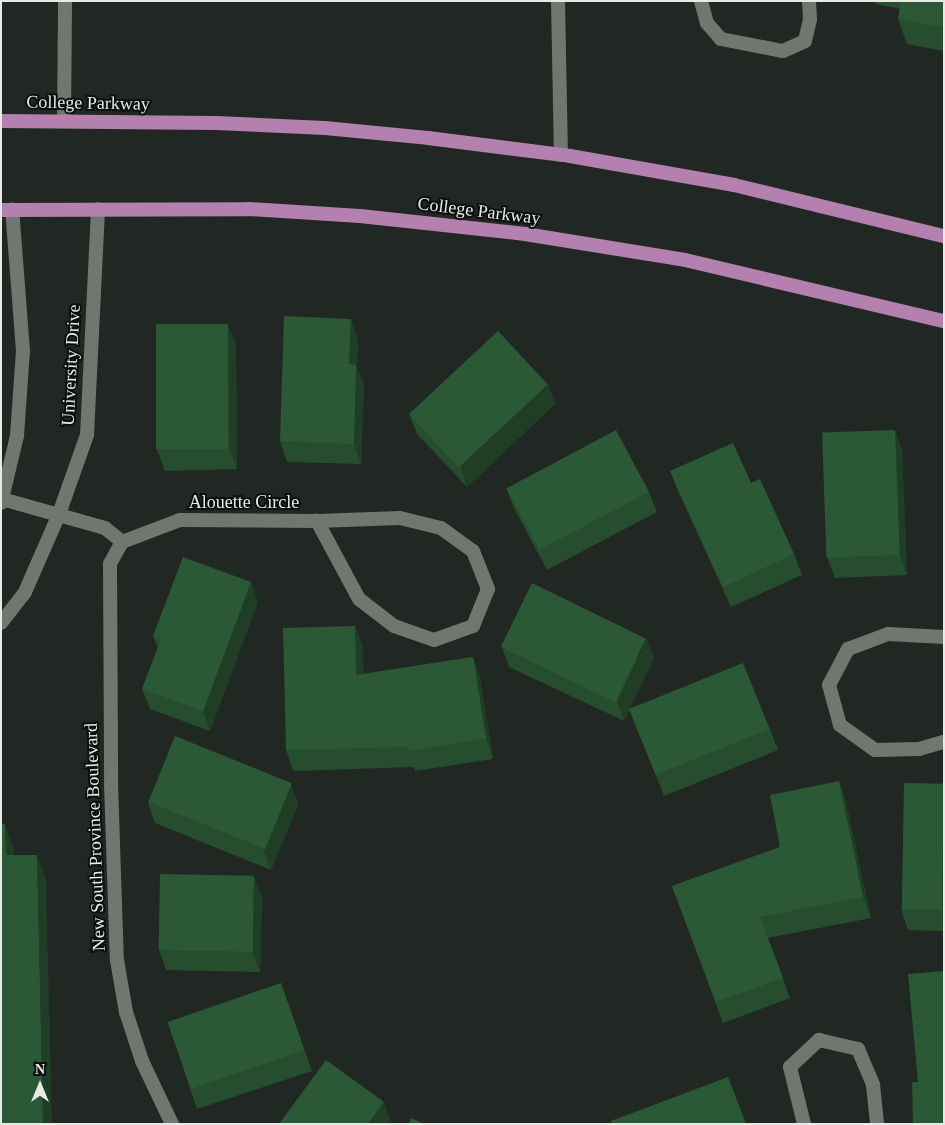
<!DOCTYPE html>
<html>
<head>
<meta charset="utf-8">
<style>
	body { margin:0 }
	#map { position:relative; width:945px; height:1125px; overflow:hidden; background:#212722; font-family:"Times New Roman",serif }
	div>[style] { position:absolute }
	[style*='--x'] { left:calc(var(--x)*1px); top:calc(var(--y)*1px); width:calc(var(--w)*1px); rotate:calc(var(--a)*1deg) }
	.service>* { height:14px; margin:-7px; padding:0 7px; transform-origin:7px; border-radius:7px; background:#707771 }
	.minor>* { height:14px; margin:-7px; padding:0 7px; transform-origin:7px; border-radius:7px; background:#707771 }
	.primary>* { height:14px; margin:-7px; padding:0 7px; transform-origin:7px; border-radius:7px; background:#b380af }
	.wall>* { inset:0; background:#264d2e }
	.shaded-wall>* { inset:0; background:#1f3e25 }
	.building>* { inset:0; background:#2c5935; transform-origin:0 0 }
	span { translate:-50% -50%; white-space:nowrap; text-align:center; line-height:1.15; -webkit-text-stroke:4px #0c0f0d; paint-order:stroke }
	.street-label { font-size:18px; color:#e7ebe8 }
	.frame { position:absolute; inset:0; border:2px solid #e7ebe8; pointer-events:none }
	.north { position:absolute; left:15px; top:1060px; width:50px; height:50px; -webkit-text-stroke:4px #0c0f0d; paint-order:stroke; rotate:0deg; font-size:14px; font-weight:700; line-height:20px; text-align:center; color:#e7ebe8 }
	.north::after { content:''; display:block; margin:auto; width:18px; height:22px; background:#e7ebe8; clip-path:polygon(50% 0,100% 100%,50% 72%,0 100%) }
</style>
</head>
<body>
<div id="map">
	<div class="service">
		<i style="--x:558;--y:1;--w:154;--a:88.9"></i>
		<i style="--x:701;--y:1;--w:23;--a:75"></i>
		<i style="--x:707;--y:23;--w:21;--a:49"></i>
		<i style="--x:721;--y:39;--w:63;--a:11"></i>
		<i style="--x:783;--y:51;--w:24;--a:-24"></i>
		<i style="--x:805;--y:41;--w:22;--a:-77"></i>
		<i style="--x:810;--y:20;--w:19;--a:-93"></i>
	</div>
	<div class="minor">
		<i style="--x:64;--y:121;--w:120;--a:-89.5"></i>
		<i style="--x:2;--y:499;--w:107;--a:15.7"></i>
		<i style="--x:105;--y:528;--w:22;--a:39"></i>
		<i style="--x:1;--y:503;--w:69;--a:-76.6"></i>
		<i style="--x:17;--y:436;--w:85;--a:-86"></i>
		<i style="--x:23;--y:351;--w:142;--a:-94.4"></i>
		<i style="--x:400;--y:518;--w:42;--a:13.7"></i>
		<i style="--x:441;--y:528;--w:39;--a:36"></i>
		<i style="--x:473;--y:551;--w:41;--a:68.5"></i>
		<i style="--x:488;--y:589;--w:40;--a:112"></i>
		<i style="--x:473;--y:626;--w:41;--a:160.3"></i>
		<i style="--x:434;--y:640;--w:42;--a:-160.7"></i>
		<i style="--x:394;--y:626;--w:44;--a:-142.4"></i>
		<i style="--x:359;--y:599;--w:89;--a:-118.3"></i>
		<i style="--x:317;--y:521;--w:83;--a:-2.1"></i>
		<i style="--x:122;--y:542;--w:25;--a:119"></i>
		<i style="--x:110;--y:564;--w:219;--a:89.7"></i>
		<i style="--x:111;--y:783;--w:177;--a:88.1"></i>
		<i style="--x:117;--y:960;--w:53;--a:80.2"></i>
		<i style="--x:126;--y:1012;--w:52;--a:71.9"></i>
		<i style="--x:142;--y:1061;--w:70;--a:64.5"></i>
		<i style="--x:122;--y:542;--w:62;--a:-20.8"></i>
		<i style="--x:180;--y:520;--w:137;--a:0.4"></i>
		<i style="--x:1;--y:623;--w:39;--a:-52"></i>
		<i style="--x:25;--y:592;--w:85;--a:-66.4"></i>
		<i style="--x:59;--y:514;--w:84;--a:-70.5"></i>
		<i style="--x:87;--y:435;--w:226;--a:-87.2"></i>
		<i style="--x:944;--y:637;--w:56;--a:-176.9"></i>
		<i style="--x:888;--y:634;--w:43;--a:159.4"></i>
		<i style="--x:848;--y:649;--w:41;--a:117.8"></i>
		<i style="--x:829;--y:685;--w:41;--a:74.6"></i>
		<i style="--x:840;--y:725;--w:43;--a:35.5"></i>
		<i style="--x:875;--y:750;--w:44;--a:-1.3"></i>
		<i style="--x:919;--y:749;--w:26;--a:-16"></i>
		<i style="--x:804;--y:1124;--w:59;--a:-103.8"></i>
		<i style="--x:790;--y:1067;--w:40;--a:-43"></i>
		<i style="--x:819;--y:1040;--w:40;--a:13"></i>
		<i style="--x:858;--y:1049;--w:39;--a:67"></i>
		<i style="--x:873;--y:1085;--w:39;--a:84"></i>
	</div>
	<div class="primary">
		<i style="--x:1;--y:121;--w:215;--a:0.5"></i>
		<i style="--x:216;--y:123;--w:109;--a:2.6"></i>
		<i style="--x:325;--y:128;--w:103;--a:5.5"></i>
		<i style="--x:428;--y:138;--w:143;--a:7.2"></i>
		<i style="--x:570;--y:156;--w:167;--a:10"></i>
		<i style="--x:734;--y:185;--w:216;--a:13.7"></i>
		<i style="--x:1;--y:210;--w:248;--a:-0.2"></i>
		<i style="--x:249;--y:209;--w:111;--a:3.6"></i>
		<i style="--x:360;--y:216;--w:166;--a:6.2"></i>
		<i style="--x:525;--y:234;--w:162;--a:9.2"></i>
		<i style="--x:685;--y:260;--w:266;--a:13.3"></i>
	</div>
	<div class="wall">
		<i style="clip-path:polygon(875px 1px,944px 1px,944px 51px,907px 44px,898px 19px,900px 9px,876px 4px)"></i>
		<i style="clip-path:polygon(358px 339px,357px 367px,364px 385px,361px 464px,287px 462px,280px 441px)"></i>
		<i style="clip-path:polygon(236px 344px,237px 469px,165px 471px,157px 450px)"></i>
		<i style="clip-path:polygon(548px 384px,555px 404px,467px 487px,417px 434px,409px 414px)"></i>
		<i style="clip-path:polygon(895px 430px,902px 451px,907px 575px,835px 578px,827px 557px)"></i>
		<i style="clip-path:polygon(670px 471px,751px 483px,794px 554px,802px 575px,731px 607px,678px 491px)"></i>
		<i style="clip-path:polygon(506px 488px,649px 492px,657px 512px,547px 570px,514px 508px)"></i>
		<i style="clip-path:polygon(258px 602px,210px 731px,150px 709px,142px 689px,158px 648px,153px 636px)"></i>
		<i style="clip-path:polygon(355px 626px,363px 647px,363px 674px,473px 657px,480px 678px,493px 759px,415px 771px,414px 767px,293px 771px,286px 750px)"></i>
		<i style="clip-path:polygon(502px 647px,654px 658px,630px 708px,770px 729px,778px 750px,664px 796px,630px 709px,624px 721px,509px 667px)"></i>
		<i style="clip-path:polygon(839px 781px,846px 802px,871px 918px,768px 938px,790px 998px,723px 1023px,672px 886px,780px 847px)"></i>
		<i style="clip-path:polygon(291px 784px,298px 805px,271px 870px,155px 823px,148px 802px)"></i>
		<i style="clip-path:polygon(944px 784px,944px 931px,908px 930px,901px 909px)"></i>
		<i style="clip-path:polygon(262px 897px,260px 972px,166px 970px,159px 950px)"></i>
		<i style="clip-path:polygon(281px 983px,312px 1071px,197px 1109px,190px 1089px)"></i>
	</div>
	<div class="shaded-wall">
		<i style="clip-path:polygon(351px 319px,358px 339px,357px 367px,364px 385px,361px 464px,354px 444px,349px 364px)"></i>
		<i style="clip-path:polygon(228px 324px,236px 344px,237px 469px,229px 449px)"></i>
		<i style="clip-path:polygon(548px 384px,555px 404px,467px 487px,460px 466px)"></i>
		<i style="clip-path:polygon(895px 430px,902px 451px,907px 575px,900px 555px)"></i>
		<i style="clip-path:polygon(251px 582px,258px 602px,210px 731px,203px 711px)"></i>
		<i style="clip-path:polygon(355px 626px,363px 647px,364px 696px,356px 675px)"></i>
		<i style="clip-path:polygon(647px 638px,654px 658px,624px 721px,617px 701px)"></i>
		<i style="clip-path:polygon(473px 657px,480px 678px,493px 759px,486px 738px)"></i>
		<i style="clip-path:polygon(839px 781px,846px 802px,871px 918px,863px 897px)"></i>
		<i style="clip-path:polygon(291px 784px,298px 805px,271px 870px,263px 850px)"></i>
		<i style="clip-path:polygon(5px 824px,14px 850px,15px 881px,6px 855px)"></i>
		<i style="clip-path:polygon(37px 855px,46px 880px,52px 1124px,43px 1124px)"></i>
		<i style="clip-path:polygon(254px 876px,262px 897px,260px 972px,252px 951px)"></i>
		<i style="clip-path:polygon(384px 1102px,391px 1122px,390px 1124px,368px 1124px)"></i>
	</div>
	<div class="building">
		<i style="clip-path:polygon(901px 1px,944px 1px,944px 27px,898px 19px)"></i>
		<i style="clip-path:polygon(284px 316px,351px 319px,349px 364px,356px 365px,354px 444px,280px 441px)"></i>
		<i style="left:228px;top:324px;width:125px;height:72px;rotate:90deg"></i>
		<i style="left:498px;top:331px;width:73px;height:122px;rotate:47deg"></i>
		<i style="left:616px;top:430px;width:70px;height:124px;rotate:62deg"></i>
		<i style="left:895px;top:430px;width:125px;height:73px;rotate:88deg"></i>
		<i style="clip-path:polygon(733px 443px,751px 483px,760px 479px,794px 554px,723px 587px,670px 471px)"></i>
		<i style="clip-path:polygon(183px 557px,251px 582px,203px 711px,142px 689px,161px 639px,153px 636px)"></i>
		<i style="left:532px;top:583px;width:127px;height:71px;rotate:26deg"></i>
		<i style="clip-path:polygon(355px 626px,356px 675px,473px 657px,486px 738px,408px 751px,407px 747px,286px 750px,283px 628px)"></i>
		<i style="left:743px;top:663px;width:71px;height:123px;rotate:68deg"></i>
		<i style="left:175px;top:736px;width:126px;height:71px;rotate:22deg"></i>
		<i style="clip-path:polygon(839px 781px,863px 897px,760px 917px,783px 978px,716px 1002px,672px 886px,780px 847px,770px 795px)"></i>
		<i style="left:904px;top:783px;width:40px;height:126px;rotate:1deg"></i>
		<i style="clip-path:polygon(1px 824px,5px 824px,6px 855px,37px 855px,43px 1124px,1px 1124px)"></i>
		<i style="left:160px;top:874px;width:94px;height:76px;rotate:1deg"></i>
		<i style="clip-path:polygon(944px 971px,944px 1124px,913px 1124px,912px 1082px,918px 1082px,908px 974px)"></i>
		<i style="left:281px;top:983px;width:71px;height:120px;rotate:71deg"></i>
		<i style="clip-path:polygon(326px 1060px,384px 1102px,368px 1124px,279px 1124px)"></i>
		<i style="clip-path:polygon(728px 1077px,746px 1124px,612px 1124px,611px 1121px)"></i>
		<i style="clip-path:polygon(411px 1118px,425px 1124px,409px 1124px)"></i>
	</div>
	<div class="street-label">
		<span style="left:88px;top:103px;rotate:1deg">College Parkway</span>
		<span style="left:479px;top:211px;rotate:7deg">College Parkway</span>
		<span style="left:71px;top:365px;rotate:-87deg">University Drive</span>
		<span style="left:244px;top:502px">Alouette Circle</span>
		<span style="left:95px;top:837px;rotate:-92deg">New South Province Boulevard</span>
	</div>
	<div class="frame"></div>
	<div class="north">N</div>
</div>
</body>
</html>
